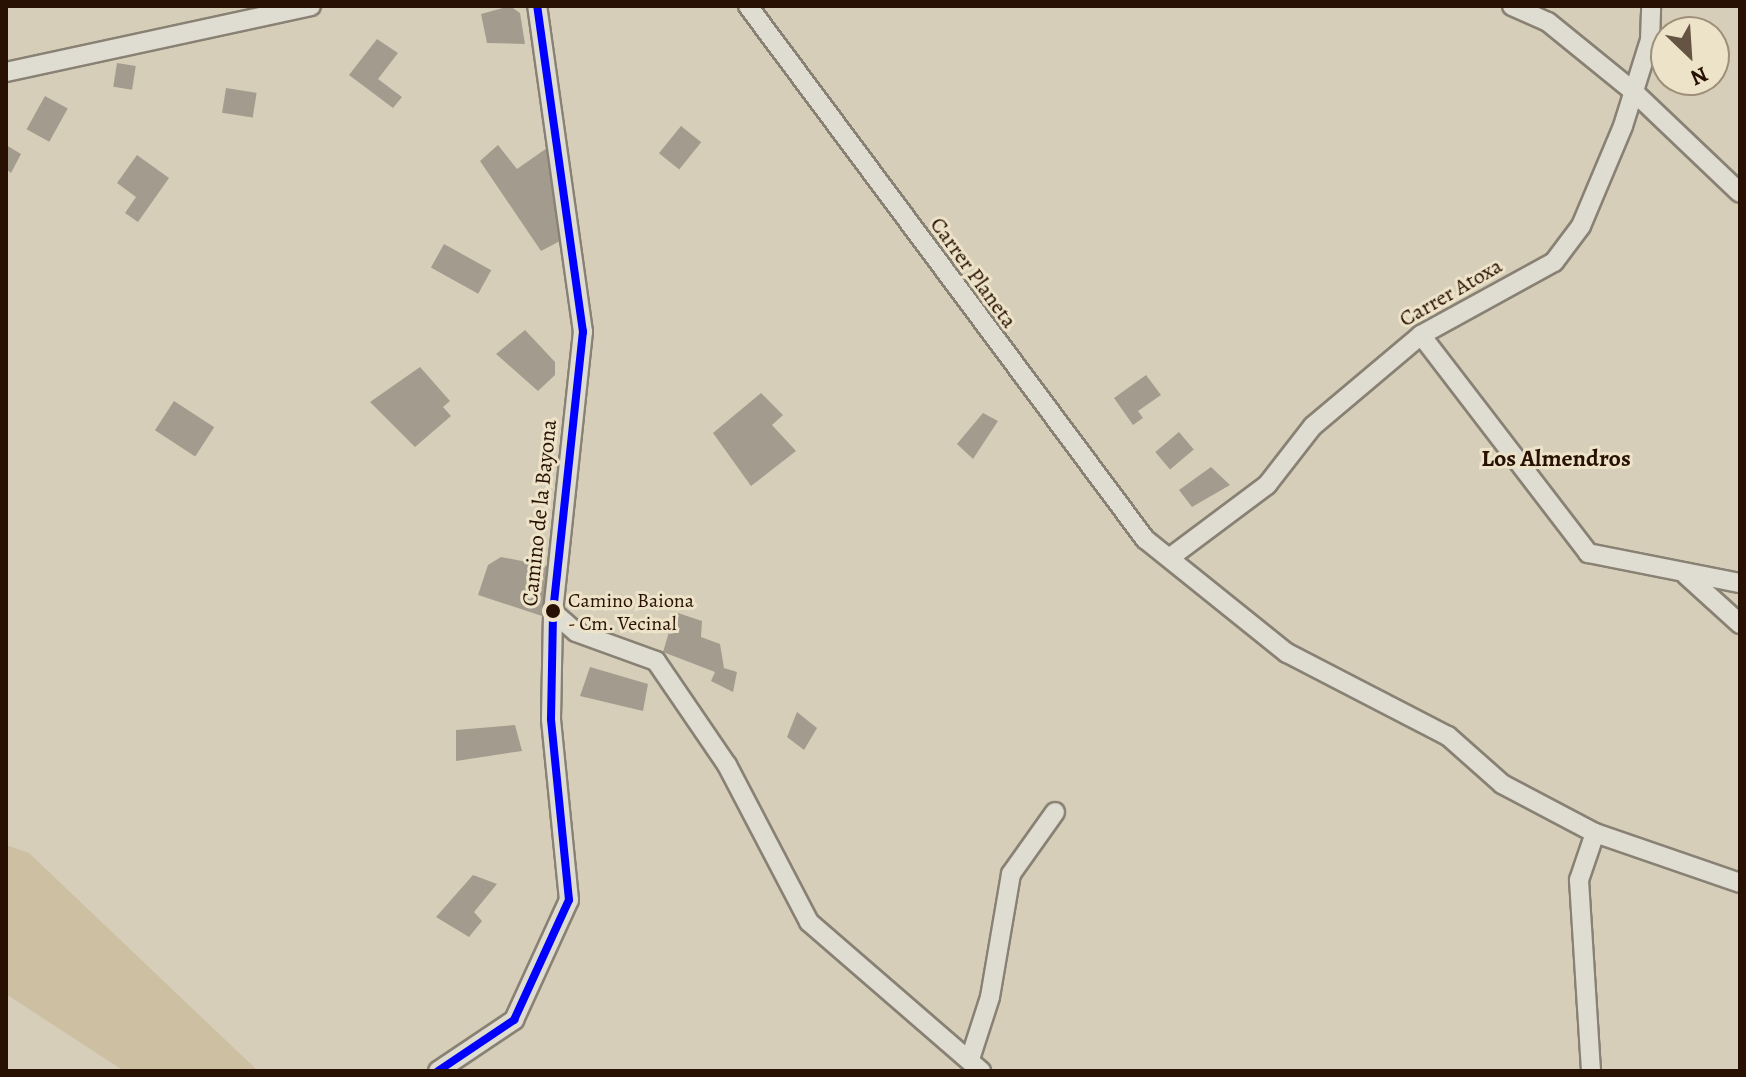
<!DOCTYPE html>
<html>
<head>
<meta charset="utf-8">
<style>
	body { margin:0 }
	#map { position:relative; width:1746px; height:1077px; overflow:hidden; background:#d6ceb9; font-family:Alegreya,serif }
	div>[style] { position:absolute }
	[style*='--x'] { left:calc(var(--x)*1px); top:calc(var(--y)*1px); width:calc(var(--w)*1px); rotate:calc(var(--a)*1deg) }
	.green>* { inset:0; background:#ccbfa2 }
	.building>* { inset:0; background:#a39c8e; transform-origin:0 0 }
	.roads { filter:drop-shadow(2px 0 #888174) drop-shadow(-2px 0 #888174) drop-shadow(0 2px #888174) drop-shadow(0 -2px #888174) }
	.street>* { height:18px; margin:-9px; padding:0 9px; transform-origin:9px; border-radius:9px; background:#dfdcd1 }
	.bus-1>* { height:8px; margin:-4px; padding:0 4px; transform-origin:4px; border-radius:4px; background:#00f }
	.dots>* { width:22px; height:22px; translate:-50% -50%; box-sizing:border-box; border:4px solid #ede3c9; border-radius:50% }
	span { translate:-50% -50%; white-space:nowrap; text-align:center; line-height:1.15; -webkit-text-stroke:6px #ede3c9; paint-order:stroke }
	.bus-label { font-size:20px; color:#281103 }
	.left { translate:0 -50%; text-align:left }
	.street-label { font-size:22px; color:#281103 }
	.neighbourhood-label { font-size:24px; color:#281103; font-weight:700 }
	.frame { position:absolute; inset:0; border:8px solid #281103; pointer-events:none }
	.north { position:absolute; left:1650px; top:16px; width:80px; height:80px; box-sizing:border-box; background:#ede3c9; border:2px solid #9e8f7a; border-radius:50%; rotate:155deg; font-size:22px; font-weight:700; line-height:32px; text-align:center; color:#281103 }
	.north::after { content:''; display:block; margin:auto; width:28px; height:36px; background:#655343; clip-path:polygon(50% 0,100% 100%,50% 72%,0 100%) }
</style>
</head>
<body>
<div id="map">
	<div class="green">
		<i style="clip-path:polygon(6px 845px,29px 853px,258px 1071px,124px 1071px,6px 994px)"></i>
	</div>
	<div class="building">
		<i style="clip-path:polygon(510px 6px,520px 13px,525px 44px,487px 43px,481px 14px)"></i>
		<i style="clip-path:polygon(377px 39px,398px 53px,378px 79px,402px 97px,393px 108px,349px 75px)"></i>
		<i style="left:117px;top:63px;width:19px;height:24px;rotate:9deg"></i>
		<i style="left:226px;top:88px;width:31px;height:25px;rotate:9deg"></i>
		<i style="left:45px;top:96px;width:26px;height:38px;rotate:29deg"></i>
		<i style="left:681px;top:126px;width:26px;height:35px;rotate:39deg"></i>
		<i style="clip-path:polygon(6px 145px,21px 154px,11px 173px,6px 169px)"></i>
		<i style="clip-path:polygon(498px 145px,517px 169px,547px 148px,562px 240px,541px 251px,480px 161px)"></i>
		<i style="clip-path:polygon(137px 155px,169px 178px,138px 222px,125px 213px,136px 197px,117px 183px)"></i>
		<i style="left:444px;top:244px;width:54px;height:27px;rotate:29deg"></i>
		<i style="clip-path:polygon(525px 330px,555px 362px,555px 375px,538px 391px,496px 354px)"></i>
		<i style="clip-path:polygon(420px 367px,450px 401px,443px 407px,451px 416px,415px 447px,370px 402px)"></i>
		<i style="clip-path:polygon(1146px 375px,1161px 395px,1138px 411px,1143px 418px,1133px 425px,1114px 398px)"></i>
		<i style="clip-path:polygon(761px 393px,783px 415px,772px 425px,796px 451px,751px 486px,713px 433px)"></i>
		<i style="left:174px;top:401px;width:48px;height:35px;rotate:33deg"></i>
		<i style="clip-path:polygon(983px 413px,998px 421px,973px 459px,957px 444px)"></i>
		<i style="left:1179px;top:432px;width:23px;height:31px;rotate:50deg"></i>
		<i style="clip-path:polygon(1211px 467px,1230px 485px,1192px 507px,1179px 490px)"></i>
		<i style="clip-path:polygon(501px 557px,547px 566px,545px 617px,478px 595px,488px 565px)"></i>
		<i style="clip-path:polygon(675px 612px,702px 621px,701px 637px,720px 644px,724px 668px,737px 672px,733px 692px,711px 681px,715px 672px,663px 652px)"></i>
		<i style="clip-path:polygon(590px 667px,648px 684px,643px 711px,580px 696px)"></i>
		<i style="clip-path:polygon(797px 712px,817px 728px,804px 750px,787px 737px)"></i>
		<i style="clip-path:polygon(515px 725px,522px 751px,456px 761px,456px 730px)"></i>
		<i style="clip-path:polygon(473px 875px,497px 884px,474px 912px,482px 921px,469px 937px,436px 917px)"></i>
	</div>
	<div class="roads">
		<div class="street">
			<i style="--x:748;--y:6;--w:665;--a:53.32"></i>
			<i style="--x:1145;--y:539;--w:182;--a:38.8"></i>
			<i style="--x:1287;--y:653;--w:181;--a:27.3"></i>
			<i style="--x:1448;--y:736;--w:72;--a:41.6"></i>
			<i style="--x:1502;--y:784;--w:105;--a:27.8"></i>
			<i style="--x:1595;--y:833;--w:50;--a:108.8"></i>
			<i style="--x:1579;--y:880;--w:191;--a:86.4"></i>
			<i style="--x:1512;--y:6;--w:39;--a:24"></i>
			<i style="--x:1548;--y:22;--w:111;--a:39.1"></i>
			<i style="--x:1634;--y:92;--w:146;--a:43.6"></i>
			<i style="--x:6;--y:72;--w:312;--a:-12.2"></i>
			<i style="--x:1421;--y:335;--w:275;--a:52.5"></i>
			<i style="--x:1588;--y:553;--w:155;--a:11.2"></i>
			<i style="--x:1172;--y:556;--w:119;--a:-36.8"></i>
			<i style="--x:1267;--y:485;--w:75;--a:-52.1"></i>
			<i style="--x:1313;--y:426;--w:141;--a:-40.1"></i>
			<i style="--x:1421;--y:335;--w:152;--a:-28.8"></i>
			<i style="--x:1554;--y:262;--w:45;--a:-53.1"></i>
			<i style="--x:1581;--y:226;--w:108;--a:-67.2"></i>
			<i style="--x:1623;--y:126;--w:90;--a:-72.6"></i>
			<i style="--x:1650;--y:40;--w:34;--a:-88"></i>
			<i style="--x:1686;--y:575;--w:73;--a:42.2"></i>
			<i style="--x:553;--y:612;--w:30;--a:41"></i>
			<i style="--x:576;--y:632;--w:85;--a:19.9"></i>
			<i style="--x:656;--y:661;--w:126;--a:55.7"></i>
			<i style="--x:727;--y:765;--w:177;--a:62.4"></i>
			<i style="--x:809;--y:922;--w:228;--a:40.9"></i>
			<i style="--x:1595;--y:833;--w:153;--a:19"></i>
			<i style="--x:971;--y:1056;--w:62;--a:-72.1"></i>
			<i style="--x:990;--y:997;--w:125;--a:-80.3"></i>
			<i style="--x:1011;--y:874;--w:76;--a:-54.6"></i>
			<i style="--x:438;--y:1071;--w:92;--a:-33.9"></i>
			<i style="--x:514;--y:1020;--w:132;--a:-65.4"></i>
			<i style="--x:569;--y:900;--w:182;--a:-95.7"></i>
			<i style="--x:551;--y:719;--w:107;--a:-88.9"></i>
			<i style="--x:553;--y:612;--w:282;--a:-83.9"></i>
			<i style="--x:583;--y:332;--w:329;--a:-98"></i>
		</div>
	</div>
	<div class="bus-1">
		<i style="--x:438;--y:1071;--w:92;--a:-33.9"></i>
		<i style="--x:514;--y:1020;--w:132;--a:-65.4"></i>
		<i style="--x:569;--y:900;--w:182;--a:-95.7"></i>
		<i style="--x:551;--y:719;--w:107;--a:-88.9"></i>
		<i style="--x:553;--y:612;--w:282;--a:-83.9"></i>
		<i style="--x:583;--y:332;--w:329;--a:-98"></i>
	</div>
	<div class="dots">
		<i style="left:553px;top:611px;background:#281103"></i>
	</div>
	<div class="bus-label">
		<span class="left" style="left:568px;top:612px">Camino Baiona<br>- Cm. Vecinal</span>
	</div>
	<div class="street-label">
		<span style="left:973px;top:273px;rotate:54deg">Carrer Planeta</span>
		<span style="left:1451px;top:293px;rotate:-30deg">Carrer Atoxa</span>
		<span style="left:540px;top:513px;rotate:-84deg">Camino de la Bayona</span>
	</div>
	<div class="neighbourhood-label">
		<span style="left:1556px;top:459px">Los Almendros</span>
	</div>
	<div class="frame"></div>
	<div class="north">N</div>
</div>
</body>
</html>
